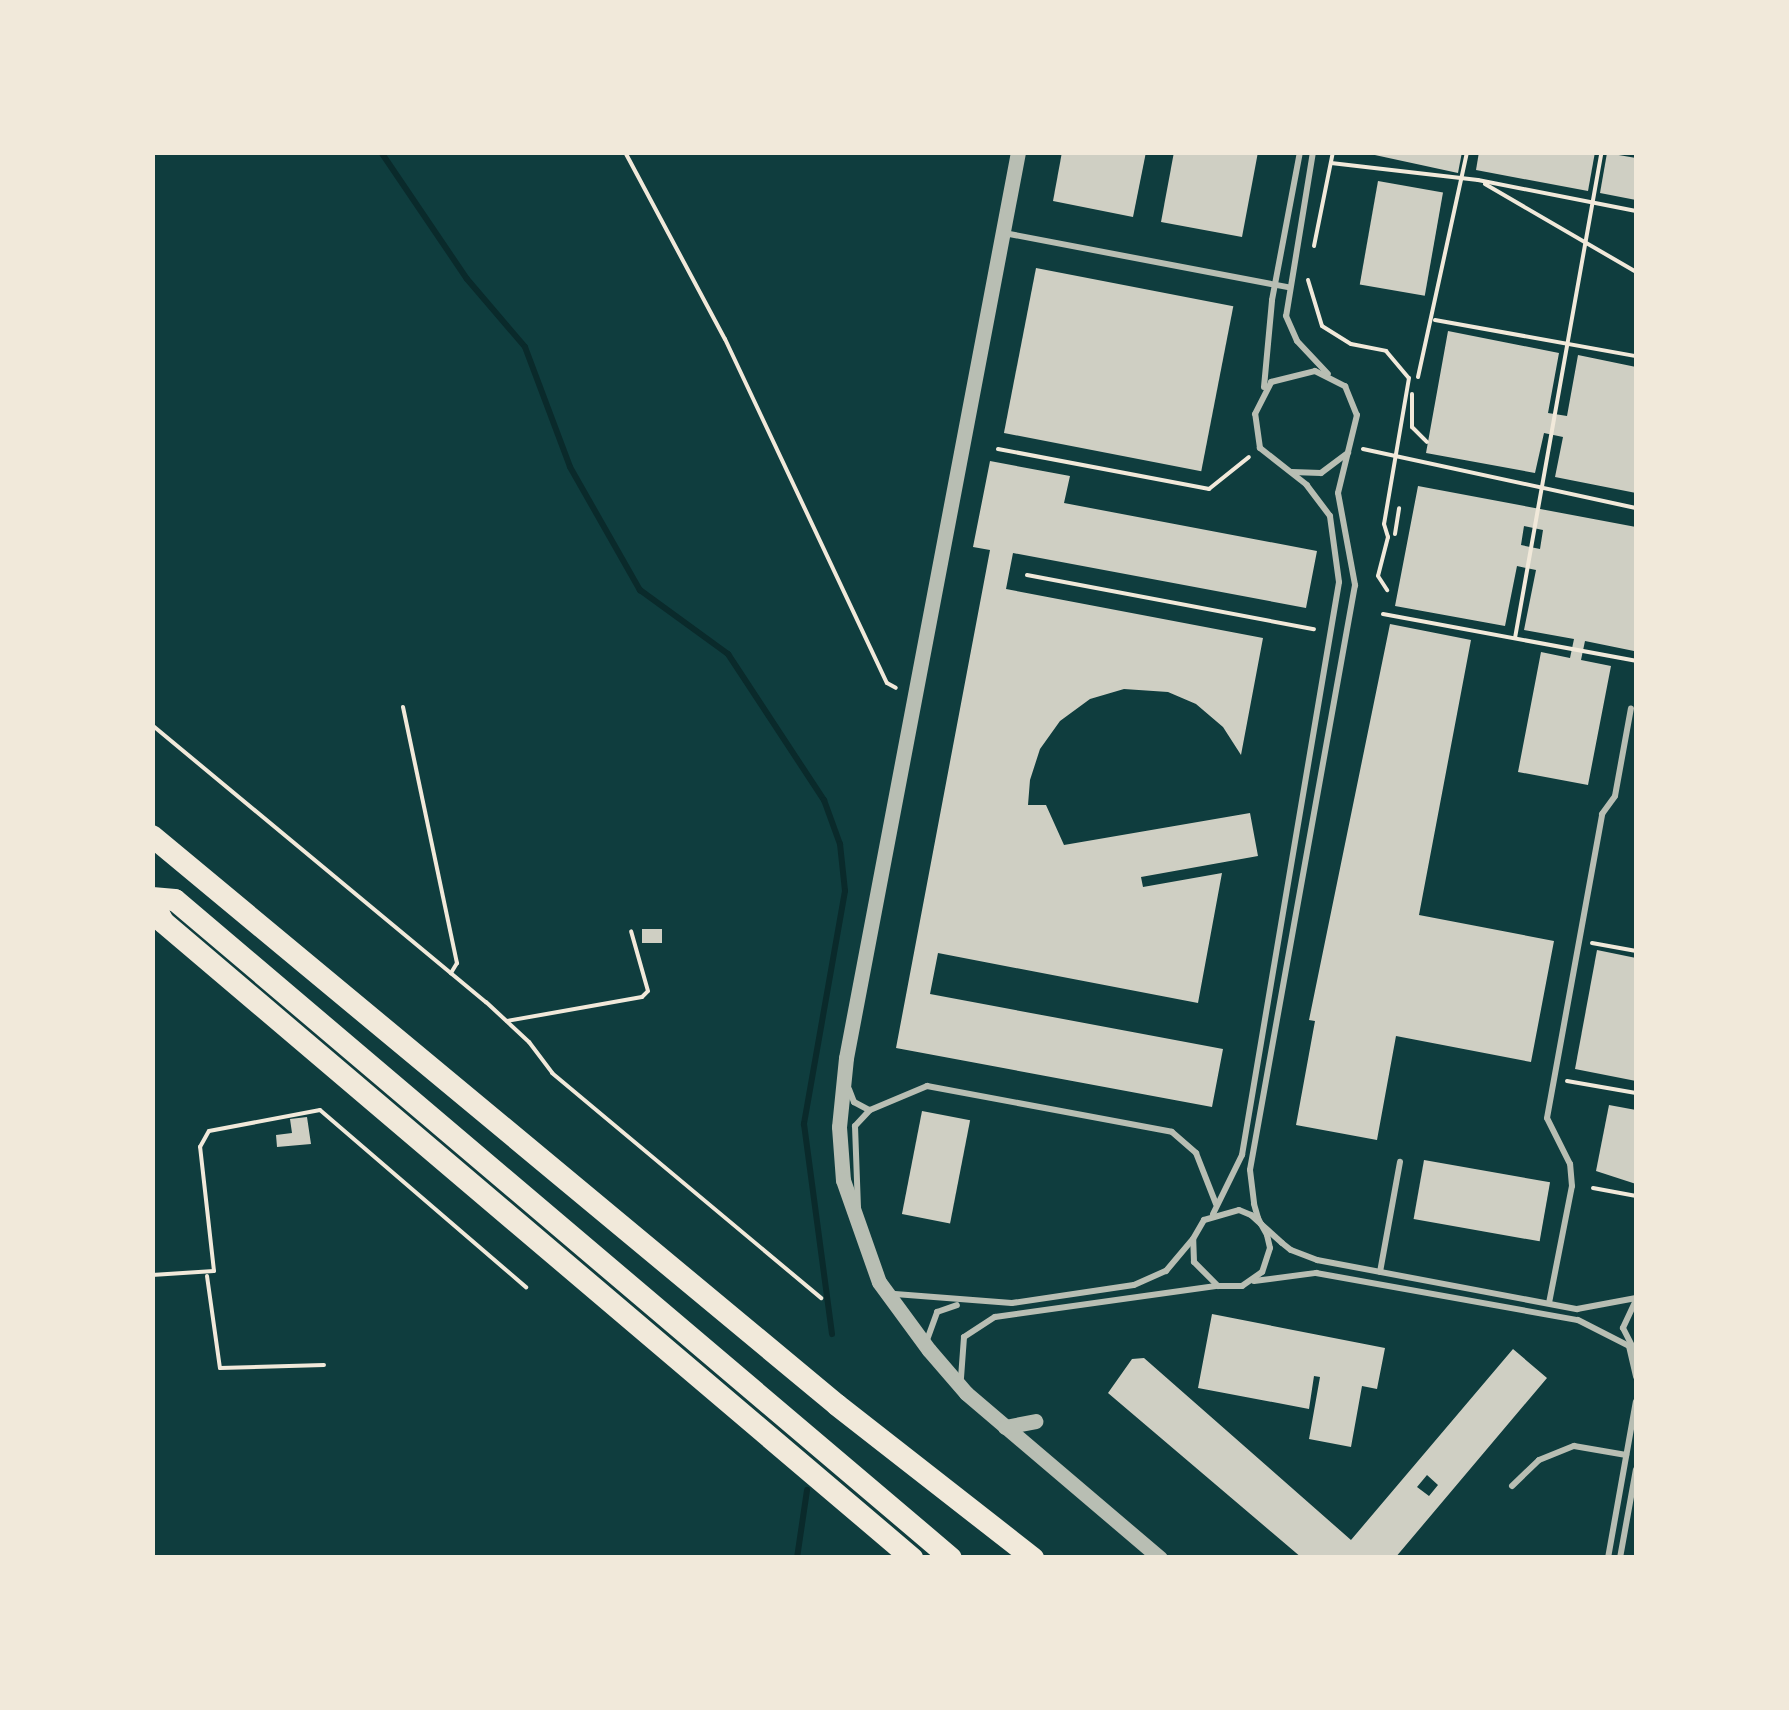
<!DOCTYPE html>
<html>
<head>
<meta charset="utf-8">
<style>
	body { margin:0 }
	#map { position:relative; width:1789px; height:1710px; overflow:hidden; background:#0f3d3e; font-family:Helvetica,sans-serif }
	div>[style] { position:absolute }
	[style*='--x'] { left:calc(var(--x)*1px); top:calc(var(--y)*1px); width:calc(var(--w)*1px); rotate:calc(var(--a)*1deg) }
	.stream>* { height:6px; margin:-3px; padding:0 3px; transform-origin:3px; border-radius:3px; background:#0a2a2b }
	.building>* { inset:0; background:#cfcfc3; transform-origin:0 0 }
	.path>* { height:4px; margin:-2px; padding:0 2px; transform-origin:2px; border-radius:2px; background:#f1e9da }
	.service>* { height:6px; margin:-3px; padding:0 3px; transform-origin:3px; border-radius:3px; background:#b8beb3 }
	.tertiary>* { height:15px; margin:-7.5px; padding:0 7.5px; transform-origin:7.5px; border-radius:7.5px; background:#b8beb3 }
	.motorway>* { height:22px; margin:-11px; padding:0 11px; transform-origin:11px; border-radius:11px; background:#f1e9da }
	span { translate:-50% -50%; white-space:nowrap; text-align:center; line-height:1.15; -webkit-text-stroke:10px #f1e9da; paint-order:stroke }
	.frame { position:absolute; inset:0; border:155px solid #f1e9da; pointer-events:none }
</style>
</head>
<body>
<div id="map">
	<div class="stream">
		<i style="--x:381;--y:152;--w:153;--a:55.9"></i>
		<i style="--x:467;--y:279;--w:89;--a:49.5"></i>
		<i style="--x:525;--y:347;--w:128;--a:69.4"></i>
		<i style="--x:570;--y:467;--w:142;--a:60.4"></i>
		<i style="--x:640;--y:590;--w:109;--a:36"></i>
		<i style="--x:728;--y:654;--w:175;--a:56.7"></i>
		<i style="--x:824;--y:800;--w:47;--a:70"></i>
		<i style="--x:840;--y:844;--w:47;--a:83.9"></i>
		<i style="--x:845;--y:891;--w:237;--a:100"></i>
		<i style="--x:804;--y:1124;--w:212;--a:82.4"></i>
		<i style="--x:797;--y:1558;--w:69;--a:-81.6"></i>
	</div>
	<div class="building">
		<i style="clip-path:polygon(1062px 152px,1146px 152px,1133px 217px,1053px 201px)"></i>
		<i style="clip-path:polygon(1174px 152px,1258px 152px,1242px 237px,1161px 222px)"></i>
		<i style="clip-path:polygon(1361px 152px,1462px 152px,1458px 173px)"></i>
		<i style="clip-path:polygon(1479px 152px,1595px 152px,1588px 191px,1476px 170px)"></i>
		<i style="clip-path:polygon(1607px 153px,1636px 158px,1636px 200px,1600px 193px)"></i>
		<i style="left:1378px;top:181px;width:66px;height:105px;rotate:10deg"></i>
		<i style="left:1036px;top:268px;width:201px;height:168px;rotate:11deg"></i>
		<i style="clip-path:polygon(1448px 331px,1559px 353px,1548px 413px,1567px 416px,1578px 355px,1636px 367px,1636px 493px,1555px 477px,1563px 437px,1544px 433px,1535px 473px,1426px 453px)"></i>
		<i style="clip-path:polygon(990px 461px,1070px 476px,1064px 503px,1317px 551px,1306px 608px,1013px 553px,1006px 589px,1263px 638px,1241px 755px,1223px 727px,1196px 704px,1168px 692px,1124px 689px,1090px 699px,1060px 721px,1040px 749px,1030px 780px,1028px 805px,1046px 805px,1064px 845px,1250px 813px,1258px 856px,1141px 877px,1143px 887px,1222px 873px,1198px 1003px,938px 953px,930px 994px,1223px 1049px,1212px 1107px,896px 1048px,990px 550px,973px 547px)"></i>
		<i style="clip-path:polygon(evenodd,1418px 486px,1636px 527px,1634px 651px,1585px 641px,1581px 660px,1611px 666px,1588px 785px,1518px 772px,1541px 652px,1570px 658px,1574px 639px,1524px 630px,1536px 570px,1517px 566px,1505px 626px,1395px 606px,1418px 486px,1524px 526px,1543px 530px,1540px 549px,1521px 545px,1524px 526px)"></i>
		<i style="clip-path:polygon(1390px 624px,1471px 640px,1419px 915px,1554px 941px,1531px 1062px,1396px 1036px,1377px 1140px,1296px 1125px,1315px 1021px,1309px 1020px)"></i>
		<i style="left:642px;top:929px;width:20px;height:14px"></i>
		<i style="clip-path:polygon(1597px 950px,1636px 958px,1636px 1081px,1575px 1069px)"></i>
		<i style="clip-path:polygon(1609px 1105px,1636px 1110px,1636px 1184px,1596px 1171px)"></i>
		<i style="left:922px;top:1111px;width:49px;height:105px;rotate:11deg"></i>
		<i style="clip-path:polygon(307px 1117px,311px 1144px,277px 1147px,276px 1135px,292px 1133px,290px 1119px)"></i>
		<i style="left:1424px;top:1160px;width:128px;height:60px;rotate:10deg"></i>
		<i style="clip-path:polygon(1212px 1314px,1385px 1348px,1377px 1389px,1362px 1386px,1351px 1447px,1309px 1439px,1320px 1377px,1314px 1376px,1309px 1409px,1198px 1388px)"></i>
		<i style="clip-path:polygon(evenodd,1513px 1349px,1547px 1378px,1395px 1558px,1302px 1558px,1108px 1393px,1132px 1359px,1144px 1358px,1351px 1540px,1513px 1349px,1427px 1475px,1438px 1485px,1429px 1496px,1417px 1487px,1427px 1475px)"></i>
	</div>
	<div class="path">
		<i style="--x:625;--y:152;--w:212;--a:61.9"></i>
		<i style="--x:725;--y:339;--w:380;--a:64.8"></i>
		<i style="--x:887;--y:683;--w:10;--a:29"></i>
		<i style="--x:1331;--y:163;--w:148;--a:6.6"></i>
		<i style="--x:1478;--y:180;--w:161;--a:11.1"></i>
		<i style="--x:1485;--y:184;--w:175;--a:30.2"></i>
		<i style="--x:1314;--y:246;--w:96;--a:-78.6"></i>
		<i style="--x:1308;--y:280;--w:48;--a:73.1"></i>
		<i style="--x:1322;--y:326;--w:34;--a:32"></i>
		<i style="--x:1351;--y:344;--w:36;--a:11"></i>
		<i style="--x:1386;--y:351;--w:35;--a:50"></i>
		<i style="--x:1409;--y:378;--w:148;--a:99.7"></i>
		<i style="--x:1384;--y:524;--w:14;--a:73"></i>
		<i style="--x:1388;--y:537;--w:40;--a:104.4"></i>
		<i style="--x:1378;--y:576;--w:17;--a:57"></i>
		<i style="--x:1435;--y:320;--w:204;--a:10.2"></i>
		<i style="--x:1418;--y:377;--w:230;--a:-77.7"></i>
		<i style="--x:1412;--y:394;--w:33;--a:90"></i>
		<i style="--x:1412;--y:427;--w:21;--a:45"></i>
		<i style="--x:998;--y:449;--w:215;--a:10.7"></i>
		<i style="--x:1209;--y:489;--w:51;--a:-38.7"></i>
		<i style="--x:1363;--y:449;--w:279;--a:12.2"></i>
		<i style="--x:1395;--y:534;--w:26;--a:-81"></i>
		<i style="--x:1027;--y:575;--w:292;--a:10.7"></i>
		<i style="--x:1383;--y:614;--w:257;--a:10.5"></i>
		<i style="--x:1515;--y:638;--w:494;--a:-79.9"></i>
		<i style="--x:403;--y:707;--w:262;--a:78.1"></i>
		<i style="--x:457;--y:963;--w:12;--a:121"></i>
		<i style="--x:152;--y:725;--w:434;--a:39.7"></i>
		<i style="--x:486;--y:1002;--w:59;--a:42.9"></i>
		<i style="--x:529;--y:1042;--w:39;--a:53"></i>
		<i style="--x:552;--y:1073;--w:351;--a:39.9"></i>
		<i style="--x:1592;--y:943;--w:45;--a:10.3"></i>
		<i style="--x:507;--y:1021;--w:137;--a:-10.1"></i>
		<i style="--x:642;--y:997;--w:8;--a:-45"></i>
		<i style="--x:648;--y:991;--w:62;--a:-105.8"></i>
		<i style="--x:1567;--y:1081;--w:70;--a:9.9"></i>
		<i style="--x:1593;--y:1188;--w:44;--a:10.5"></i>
		<i style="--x:152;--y:1275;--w:62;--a:-3.7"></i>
		<i style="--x:214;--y:1271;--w:125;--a:-96.4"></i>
		<i style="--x:200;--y:1147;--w:18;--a:-61"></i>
		<i style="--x:209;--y:1131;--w:113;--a:-10.7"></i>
		<i style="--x:320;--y:1110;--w:272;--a:40.7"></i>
		<i style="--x:207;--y:1276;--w:93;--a:82"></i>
		<i style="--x:220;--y:1368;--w:104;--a:-1.7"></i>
	</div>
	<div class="service">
		<i style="--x:1313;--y:152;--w:166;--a:99.3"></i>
		<i style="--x:1286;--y:316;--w:27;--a:66"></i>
		<i style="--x:1297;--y:341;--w:45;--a:46.8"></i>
		<i style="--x:1004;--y:233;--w:289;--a:10.8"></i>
		<i style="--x:1264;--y:387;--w:87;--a:-84.7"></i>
		<i style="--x:1272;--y:300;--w:151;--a:-79.3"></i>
		<i style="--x:1292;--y:472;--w:29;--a:2"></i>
		<i style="--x:1321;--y:473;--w:34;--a:-37"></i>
		<i style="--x:849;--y:1089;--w:14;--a:69"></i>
		<i style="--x:854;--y:1102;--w:17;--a:28"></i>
		<i style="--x:858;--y:1208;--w:82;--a:-92.1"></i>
		<i style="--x:855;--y:1126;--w:22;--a:-47"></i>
		<i style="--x:870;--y:1110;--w:62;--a:-22.8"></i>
		<i style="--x:927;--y:1086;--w:249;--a:10.6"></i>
		<i style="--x:1172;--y:1132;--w:32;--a:41"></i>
		<i style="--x:1196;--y:1153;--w:55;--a:68.6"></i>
		<i style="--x:1213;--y:1214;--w:66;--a:-63.8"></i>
		<i style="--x:1242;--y:1155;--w:581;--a:-80.39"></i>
		<i style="--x:1339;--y:582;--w:67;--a:-97.8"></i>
		<i style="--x:1330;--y:516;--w:39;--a:-127"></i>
		<i style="--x:1307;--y:485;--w:60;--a:-141.8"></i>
		<i style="--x:1260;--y:448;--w:34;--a:-98"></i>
		<i style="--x:1255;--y:414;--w:36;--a:-63"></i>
		<i style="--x:1271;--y:382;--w:45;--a:-14"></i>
		<i style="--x:1315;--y:371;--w:34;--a:27"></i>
		<i style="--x:1345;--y:386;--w:31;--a:68"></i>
		<i style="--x:1357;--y:415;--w:80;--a:103.7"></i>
		<i style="--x:1338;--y:493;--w:94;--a:79.5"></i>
		<i style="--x:1355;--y:585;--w:594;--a:100.18"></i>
		<i style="--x:1250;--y:1170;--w:34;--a:83"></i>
		<i style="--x:1254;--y:1204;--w:15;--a:74"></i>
		<i style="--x:1258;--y:1218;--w:7;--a:63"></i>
		<i style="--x:1261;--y:1224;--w:13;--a:61"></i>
		<i style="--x:1267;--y:1235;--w:13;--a:77"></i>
		<i style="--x:1270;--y:1248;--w:25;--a:108"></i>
		<i style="--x:1262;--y:1272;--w:24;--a:145"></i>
		<i style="--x:1242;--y:1286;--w:24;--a:180"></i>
		<i style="--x:1218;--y:1286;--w:34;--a:-135"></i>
		<i style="--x:1194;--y:1262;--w:23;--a:-92"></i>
		<i style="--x:1193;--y:1239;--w:22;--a:-60"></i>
		<i style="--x:1204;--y:1220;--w:36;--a:-16"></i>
		<i style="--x:1239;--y:1210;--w:13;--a:23"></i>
		<i style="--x:1251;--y:1215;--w:13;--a:42"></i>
		<i style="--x:1261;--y:1224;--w:28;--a:42"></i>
		<i style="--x:1282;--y:1243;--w:11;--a:38"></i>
		<i style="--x:1291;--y:1250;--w:28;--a:21"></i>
		<i style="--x:1317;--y:1260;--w:265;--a:10.7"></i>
		<i style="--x:1577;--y:1309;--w:60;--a:-10.6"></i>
		<i style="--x:1380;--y:1272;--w:112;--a:-79.7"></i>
		<i style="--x:1254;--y:1281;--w:63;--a:-7.4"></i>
		<i style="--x:1316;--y:1273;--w:266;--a:10.2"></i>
		<i style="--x:1578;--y:1320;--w:57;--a:27"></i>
		<i style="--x:1629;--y:1346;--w:32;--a:77"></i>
		<i style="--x:895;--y:1294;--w:117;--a:4.4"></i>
		<i style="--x:1012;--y:1303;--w:123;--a:-8.4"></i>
		<i style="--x:1134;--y:1285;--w:35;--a:-24"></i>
		<i style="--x:1166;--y:1271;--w:40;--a:-50"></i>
		<i style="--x:1636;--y:1300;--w:31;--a:115"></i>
		<i style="--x:1623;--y:1328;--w:29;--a:63"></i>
		<i style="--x:1549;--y:1303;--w:119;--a:-78.9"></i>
		<i style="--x:1572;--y:1186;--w:22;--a:-95"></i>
		<i style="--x:1570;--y:1164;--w:51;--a:-116.6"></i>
		<i style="--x:1547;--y:1118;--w:309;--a:-79.7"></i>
		<i style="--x:1602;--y:814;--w:22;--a:-54"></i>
		<i style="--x:1615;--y:796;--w:89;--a:-79.7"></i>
		<i style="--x:927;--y:1340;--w:30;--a:-70"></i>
		<i style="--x:937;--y:1312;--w:21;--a:-19"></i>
		<i style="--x:961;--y:1378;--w:41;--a:-85.8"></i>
		<i style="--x:964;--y:1337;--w:37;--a:-33"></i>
		<i style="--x:995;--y:1317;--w:223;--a:-8"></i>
		<i style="--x:1512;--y:1486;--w:37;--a:-44"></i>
		<i style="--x:1539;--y:1460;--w:38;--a:-22"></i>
		<i style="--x:1574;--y:1446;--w:53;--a:9.8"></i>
		<i style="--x:1608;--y:1558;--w:159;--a:-79.9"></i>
		<i style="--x:1620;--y:1558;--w:90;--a:-79.8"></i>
	</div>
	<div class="tertiary">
		<i style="--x:1018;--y:152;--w:922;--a:100.75"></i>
		<i style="--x:846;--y:1058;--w:69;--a:95.8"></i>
		<i style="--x:839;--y:1127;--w:53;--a:85.7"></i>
		<i style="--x:843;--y:1180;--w:108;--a:70.6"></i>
		<i style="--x:879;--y:1282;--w:84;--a:53.7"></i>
		<i style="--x:929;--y:1350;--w:57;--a:49.3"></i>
		<i style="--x:966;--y:1393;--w:255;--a:40.4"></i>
		<i style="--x:1005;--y:1427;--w:31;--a:-11"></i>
	</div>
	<div class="motorway">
		<i style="--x:152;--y:836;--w:890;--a:39.71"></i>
		<i style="--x:837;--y:1405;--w:249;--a:38"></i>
		<i style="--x:152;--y:898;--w:23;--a:5"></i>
		<i style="--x:175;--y:900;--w:1017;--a:40.3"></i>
		<i style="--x:152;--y:901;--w:24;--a:62"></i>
		<i style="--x:163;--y:922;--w:983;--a:40.34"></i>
	</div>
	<div class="frame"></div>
</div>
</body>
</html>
